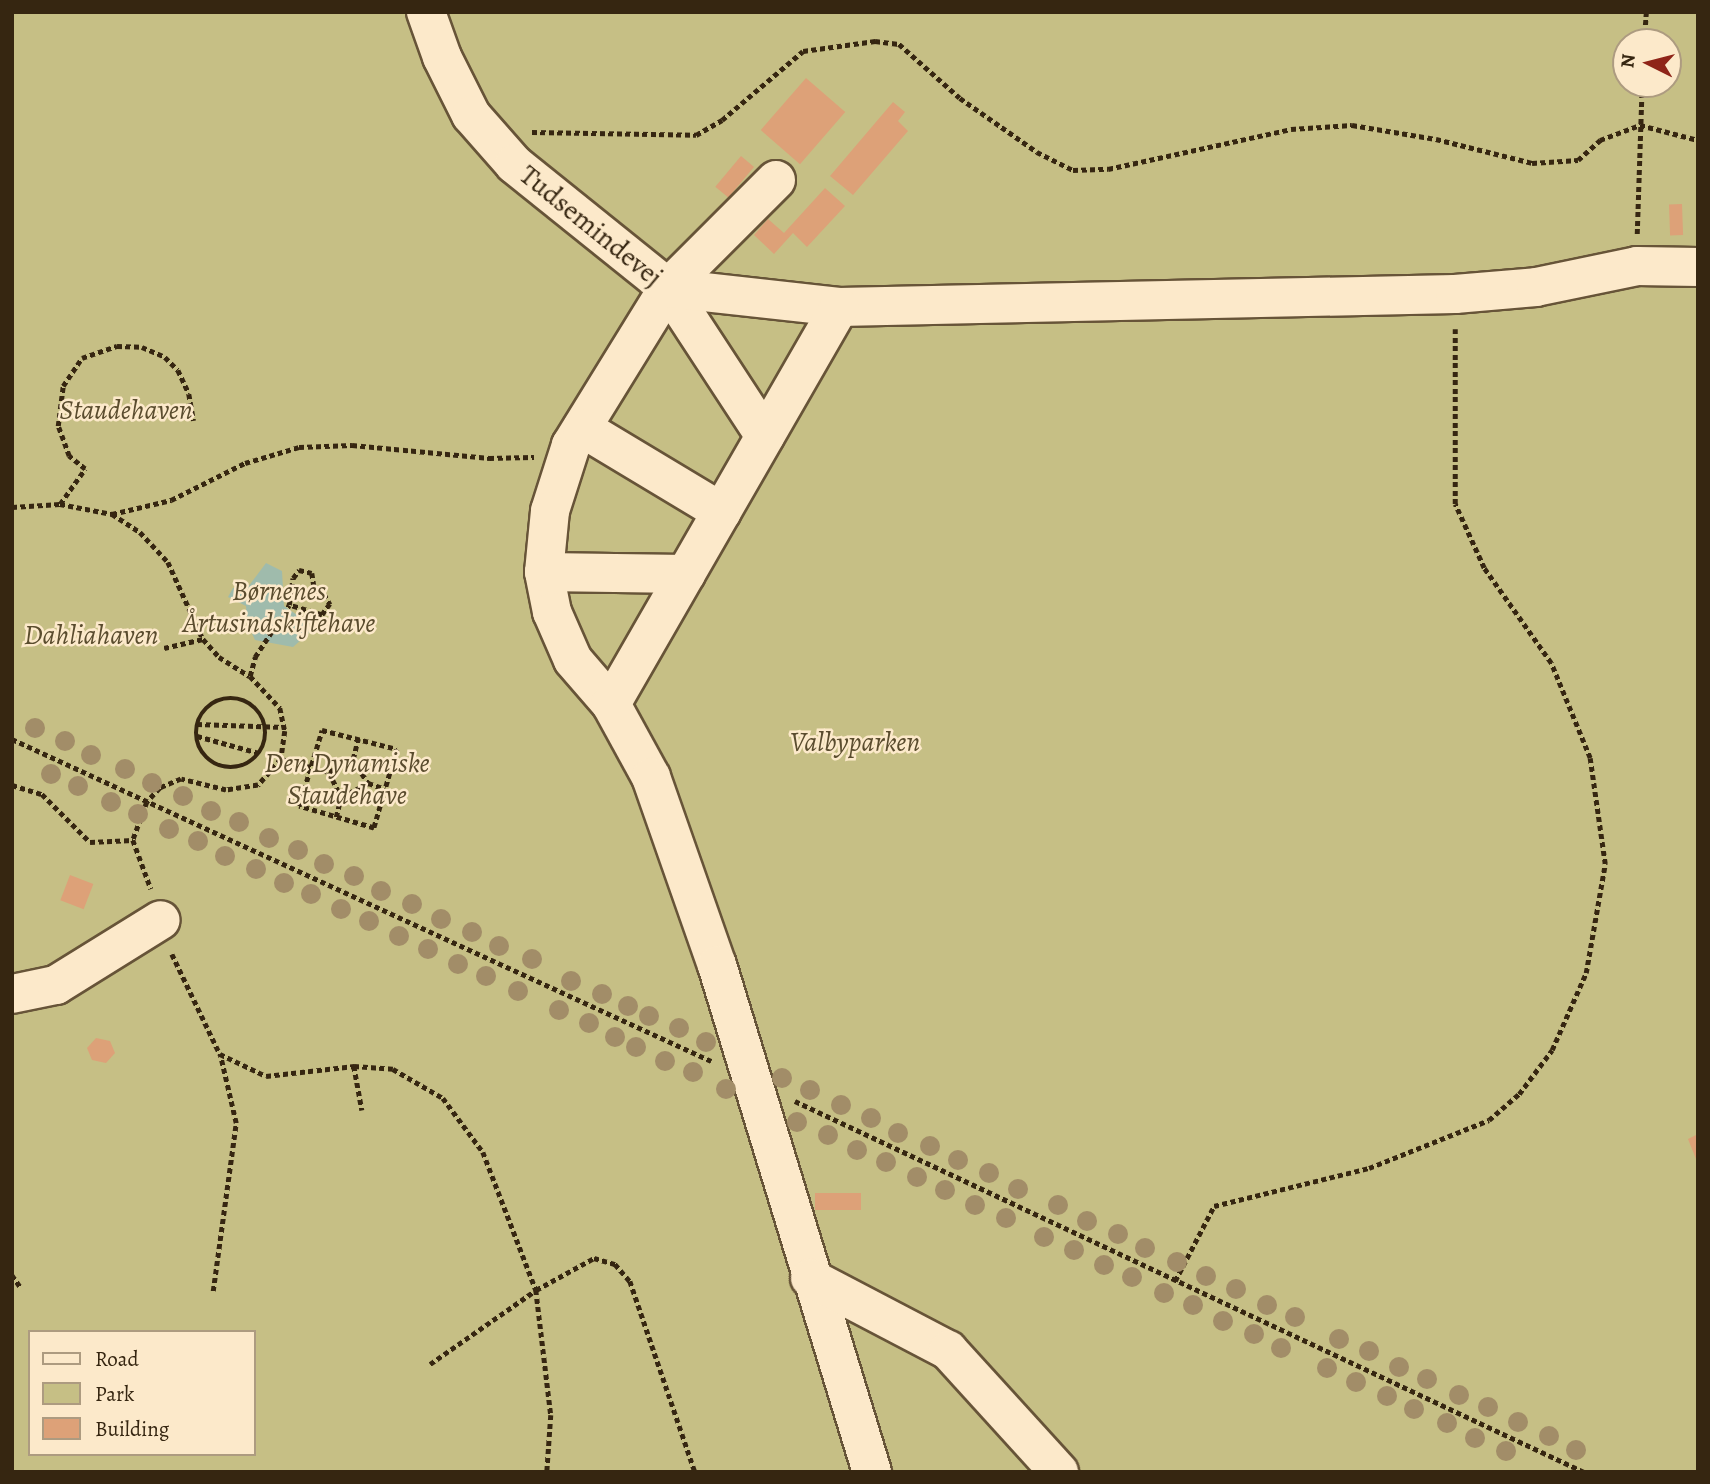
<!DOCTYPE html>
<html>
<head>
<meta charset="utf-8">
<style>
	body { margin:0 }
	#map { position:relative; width:1710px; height:1484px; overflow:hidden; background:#fbddae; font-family:Alegreya,serif }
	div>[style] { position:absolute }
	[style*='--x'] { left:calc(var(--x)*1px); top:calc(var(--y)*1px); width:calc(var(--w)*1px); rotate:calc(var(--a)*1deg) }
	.green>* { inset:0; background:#c6bf85 }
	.water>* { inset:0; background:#9fbbac }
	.building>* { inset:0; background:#dda178; transform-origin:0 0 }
	.path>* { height:4.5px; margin-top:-2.25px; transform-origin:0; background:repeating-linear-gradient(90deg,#362611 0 5px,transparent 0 8.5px) }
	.path>.ring { margin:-2.25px; padding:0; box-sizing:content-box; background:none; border:4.5px solid #362611; border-radius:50% }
	.roads { filter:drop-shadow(2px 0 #675438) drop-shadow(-2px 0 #675438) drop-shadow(0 2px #675438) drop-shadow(0 -2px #675438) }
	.minor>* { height:38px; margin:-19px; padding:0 19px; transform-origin:19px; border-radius:19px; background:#fce9ca }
	.trees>* { width:20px; height:20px; margin:-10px; border-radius:50%; background:#a28d68 }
	span { translate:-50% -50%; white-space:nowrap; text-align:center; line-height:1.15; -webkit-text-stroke:5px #fce9ca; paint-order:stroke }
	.street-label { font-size:28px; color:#362611 }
	.park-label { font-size:28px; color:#5a4c2e; font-style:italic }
	.frame { position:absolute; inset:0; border:14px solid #362611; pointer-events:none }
	.legend { position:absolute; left:28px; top:1330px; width:228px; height:126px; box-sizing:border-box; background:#fce9ca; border:2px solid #ad9b80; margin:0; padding:9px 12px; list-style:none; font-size:21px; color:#362611 }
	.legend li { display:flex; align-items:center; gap:14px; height:35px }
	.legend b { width:35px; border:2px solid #ad9b80 }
	.north { position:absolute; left:1612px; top:28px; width:70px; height:70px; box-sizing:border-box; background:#fce9ca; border:2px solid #ad9b80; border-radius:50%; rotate:276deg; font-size:19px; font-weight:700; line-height:28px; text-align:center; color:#362611 }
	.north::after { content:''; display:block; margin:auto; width:24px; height:32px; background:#8f2418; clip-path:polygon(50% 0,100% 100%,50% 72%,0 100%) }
</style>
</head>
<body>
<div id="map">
	<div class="green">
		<i style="clip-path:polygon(evenodd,12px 12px,1698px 12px,1698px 1472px,12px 1472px,12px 12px,1626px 42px,1668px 42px,1668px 84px,1626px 84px,1626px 42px,12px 12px,30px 1332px,254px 1332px,254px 1454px,30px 1454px,30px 1332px)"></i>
	</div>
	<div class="water">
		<i style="clip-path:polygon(266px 563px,282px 571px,284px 606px,303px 619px,309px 633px,293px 647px,255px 640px,247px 623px,246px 606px,228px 597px,233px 588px,248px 587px)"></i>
	</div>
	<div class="building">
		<i style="left:806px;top:78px;width:52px;height:69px;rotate:41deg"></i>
		<i style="clip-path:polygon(893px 102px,905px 112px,898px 121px,908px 131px,853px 195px,830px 176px)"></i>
		<i style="left:741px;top:156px;width:17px;height:40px;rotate:40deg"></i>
		<i style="clip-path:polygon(825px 188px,845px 206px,807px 247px,793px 233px,774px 254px,754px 235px,768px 219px,784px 233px)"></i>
		<i style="left:1682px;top:204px;width:31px;height:13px;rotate:88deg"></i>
		<i style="left:70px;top:875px;width:25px;height:27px;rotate:21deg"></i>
		<i style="clip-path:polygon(96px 1038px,110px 1041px,115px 1053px,106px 1063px,92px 1060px,87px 1048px)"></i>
		<i style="clip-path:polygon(1698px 1134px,1698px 1164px,1688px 1139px)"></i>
		<i style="left:815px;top:1193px;width:46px;height:17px"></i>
	</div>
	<div class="path">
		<i style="--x:1644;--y:42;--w:30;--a:-86"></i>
		<i style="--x:532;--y:132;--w:164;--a:1"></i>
		<i style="--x:696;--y:135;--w:30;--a:-30"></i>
		<i style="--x:722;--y:120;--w:106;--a:-40.4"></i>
		<i style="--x:803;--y:51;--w:73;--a:-7.9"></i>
		<i style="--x:875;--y:41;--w:24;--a:7"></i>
		<i style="--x:899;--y:44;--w:81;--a:41.5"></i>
		<i style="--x:960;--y:98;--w:94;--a:35"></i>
		<i style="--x:1037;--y:152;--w:40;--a:26.6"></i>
		<i style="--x:1073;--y:170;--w:35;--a:-2"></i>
		<i style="--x:1108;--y:169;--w:187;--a:-12.3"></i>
		<i style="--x:1291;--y:129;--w:61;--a:-3.8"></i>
		<i style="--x:1352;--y:125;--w:85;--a:9.5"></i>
		<i style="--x:1436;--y:139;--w:99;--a:14"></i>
		<i style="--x:1532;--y:163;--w:46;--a:-3.7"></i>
		<i style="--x:1578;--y:160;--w:30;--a:-42"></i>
		<i style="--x:1600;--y:140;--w:43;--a:-20.6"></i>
		<i style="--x:1640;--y:125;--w:60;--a:14.5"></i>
		<i style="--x:1637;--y:234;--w:150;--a:-88.1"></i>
		<i style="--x:60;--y:504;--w:43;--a:-54.5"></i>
		<i style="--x:85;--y:469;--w:21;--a:-141"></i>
		<i style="--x:69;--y:456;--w:32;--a:-110"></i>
		<i style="--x:58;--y:426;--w:40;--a:-82.9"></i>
		<i style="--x:63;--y:386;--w:34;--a:-56"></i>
		<i style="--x:82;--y:358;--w:37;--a:-19"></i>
		<i style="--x:117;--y:346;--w:25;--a:2"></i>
		<i style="--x:142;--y:347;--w:25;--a:23"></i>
		<i style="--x:165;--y:357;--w:18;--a:45"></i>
		<i style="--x:178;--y:370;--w:26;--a:65"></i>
		<i style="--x:189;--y:394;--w:27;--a:80"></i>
		<i style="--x:12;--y:507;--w:48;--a:-3.6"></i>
		<i style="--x:60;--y:504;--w:53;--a:10.9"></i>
		<i style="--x:112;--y:514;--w:33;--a:33"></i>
		<i style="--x:140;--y:532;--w:41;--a:47"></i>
		<i style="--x:168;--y:562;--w:85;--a:65.6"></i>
		<i style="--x:203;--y:639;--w:24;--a:48"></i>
		<i style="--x:219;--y:657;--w:36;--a:32"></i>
		<i style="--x:250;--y:676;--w:44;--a:46.8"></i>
		<i style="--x:280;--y:708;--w:24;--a:78"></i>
		<i style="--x:285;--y:731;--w:28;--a:98"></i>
		<i style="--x:281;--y:759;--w:35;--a:131"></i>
		<i style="--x:258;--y:785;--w:32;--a:171"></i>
		<i style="--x:226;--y:790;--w:46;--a:-166.3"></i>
		<i style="--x:181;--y:779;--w:23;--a:157"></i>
		<i style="--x:160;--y:788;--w:19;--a:133"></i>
		<i style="--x:147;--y:802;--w:40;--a:110.2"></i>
		<i style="--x:133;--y:840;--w:52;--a:69.8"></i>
		<i style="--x:112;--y:514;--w:61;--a:-13.3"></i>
		<i style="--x:171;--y:500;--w:83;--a:-26.6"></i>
		<i style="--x:245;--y:463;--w:56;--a:-16.5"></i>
		<i style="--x:299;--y:447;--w:53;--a:-2.2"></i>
		<i style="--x:352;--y:445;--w:138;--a:5.4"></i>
		<i style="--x:489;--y:458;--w:45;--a:-1.3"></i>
		<i style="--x:164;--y:648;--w:40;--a:-13"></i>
		<i style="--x:250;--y:676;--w:20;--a:-75"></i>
		<i style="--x:255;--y:657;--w:62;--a:-56.8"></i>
		<i style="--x:289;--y:605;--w:27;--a:-82"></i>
		<i style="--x:293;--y:578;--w:10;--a:-53"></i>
		<i style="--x:299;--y:570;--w:13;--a:13"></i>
		<i style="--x:312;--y:573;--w:20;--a:81"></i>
		<i style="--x:315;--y:593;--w:9;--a:6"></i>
		<i style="--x:324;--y:594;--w:12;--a:59"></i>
		<i style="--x:330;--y:604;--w:14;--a:126"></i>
		<i style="--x:322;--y:615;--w:34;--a:-163"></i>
		<i class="ring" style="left:196px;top:698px;width:65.5px;height:65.5px"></i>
		<i style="--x:197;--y:724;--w:88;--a:2"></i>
		<i style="--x:322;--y:730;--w:77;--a:14.2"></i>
		<i style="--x:397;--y:749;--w:82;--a:106.2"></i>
		<i style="--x:374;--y:828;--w:78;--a:-163.7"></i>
		<i style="--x:299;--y:806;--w:79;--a:-73.2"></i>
		<i style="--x:197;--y:736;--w:64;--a:15.3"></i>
		<i style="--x:12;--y:739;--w:770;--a:24.73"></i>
		<i style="--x:281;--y:759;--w:50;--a:15.2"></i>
		<i style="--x:329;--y:772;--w:28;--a:64"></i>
		<i style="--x:341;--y:797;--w:30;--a:-27"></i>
		<i style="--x:368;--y:783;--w:18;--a:19"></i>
		<i style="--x:353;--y:759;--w:21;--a:-76"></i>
		<i style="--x:329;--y:772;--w:27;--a:-28"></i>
		<i style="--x:353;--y:759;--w:28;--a:58"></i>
		<i style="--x:12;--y:785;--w:31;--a:17"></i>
		<i style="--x:42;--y:794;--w:68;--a:45"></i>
		<i style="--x:90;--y:842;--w:43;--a:-2.7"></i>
		<i style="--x:336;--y:817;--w:21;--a:-76"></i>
		<i style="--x:172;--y:954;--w:111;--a:64.4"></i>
		<i style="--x:220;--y:1054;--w:51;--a:25.6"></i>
		<i style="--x:266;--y:1076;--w:89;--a:-6.5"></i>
		<i style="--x:354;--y:1066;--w:39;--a:4"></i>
		<i style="--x:393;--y:1069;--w:58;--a:30.1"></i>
		<i style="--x:443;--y:1098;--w:67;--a:53.5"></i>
		<i style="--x:483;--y:1152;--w:148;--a:69"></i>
		<i style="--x:536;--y:1290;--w:126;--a:83.2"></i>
		<i style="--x:551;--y:1415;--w:57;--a:94"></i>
		<i style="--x:354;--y:1066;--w:45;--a:79.7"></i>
		<i style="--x:795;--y:1101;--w:872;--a:25.18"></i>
		<i style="--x:12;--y:1275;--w:16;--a:55"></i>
		<i style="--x:1175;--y:1281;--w:85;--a:-62.5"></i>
		<i style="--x:1214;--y:1206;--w:160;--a:-13.8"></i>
		<i style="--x:1369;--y:1168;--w:129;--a:-21.8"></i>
		<i style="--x:1489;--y:1120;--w:40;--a:-41"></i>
		<i style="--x:1519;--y:1094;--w:55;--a:-53.1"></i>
		<i style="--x:1552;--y:1050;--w:84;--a:-66.2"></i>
		<i style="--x:1586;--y:973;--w:111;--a:-80.1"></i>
		<i style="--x:1605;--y:864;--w:107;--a:-98.1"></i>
		<i style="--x:1590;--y:758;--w:103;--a:-112.3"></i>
		<i style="--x:1551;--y:663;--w:116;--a:-125.2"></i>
		<i style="--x:1484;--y:568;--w:70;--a:-114.4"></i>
		<i style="--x:1455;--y:504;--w:175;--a:-90"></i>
		<i style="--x:213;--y:1291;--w:170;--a:-82.2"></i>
		<i style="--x:236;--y:1123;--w:71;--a:-103.1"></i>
		<i style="--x:430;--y:1364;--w:129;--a:-34.9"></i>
		<i style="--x:536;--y:1290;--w:66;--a:-28.9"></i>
		<i style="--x:594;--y:1258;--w:22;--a:16"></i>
		<i style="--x:615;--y:1264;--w:23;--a:49"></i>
		<i style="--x:630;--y:1281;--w:202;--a:71.2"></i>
	</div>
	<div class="roads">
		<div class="minor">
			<i style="--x:426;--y:12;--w:48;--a:70.4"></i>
			<i style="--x:442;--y:57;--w:65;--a:63.4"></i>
			<i style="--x:471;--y:115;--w:65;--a:48.7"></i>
			<i style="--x:514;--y:164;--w:198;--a:38.8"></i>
			<i style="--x:668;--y:288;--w:177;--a:56.8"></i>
			<i style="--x:776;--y:180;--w:153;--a:135"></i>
			<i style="--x:668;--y:288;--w:185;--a:121.7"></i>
			<i style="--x:571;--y:445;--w:69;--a:107.7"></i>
			<i style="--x:550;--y:511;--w:61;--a:95.6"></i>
			<i style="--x:544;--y:572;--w:41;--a:78.7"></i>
			<i style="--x:552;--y:612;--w:52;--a:66.4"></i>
			<i style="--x:573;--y:660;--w:58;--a:49.2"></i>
			<i style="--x:611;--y:704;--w:83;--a:61.3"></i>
			<i style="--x:651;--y:777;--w:199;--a:70.7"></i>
			<i style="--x:717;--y:965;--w:530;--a:73"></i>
			<i style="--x:668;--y:288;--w:172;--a:6.3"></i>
			<i style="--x:839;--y:307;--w:616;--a:-1.21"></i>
			<i style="--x:1455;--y:294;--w:81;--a:-4.9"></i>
			<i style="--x:1536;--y:287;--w:103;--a:-11.7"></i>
			<i style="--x:1637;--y:266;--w:61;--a:0.9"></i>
			<i style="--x:582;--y:428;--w:163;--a:31"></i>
			<i style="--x:544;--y:572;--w:142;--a:0.8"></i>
			<i style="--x:611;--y:704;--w:458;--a:-60.1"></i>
			<i style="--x:12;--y:994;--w:45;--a:-11.6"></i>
			<i style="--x:56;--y:985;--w:123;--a:-31.8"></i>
			<i style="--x:810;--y:1278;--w:156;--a:27.6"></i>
			<i style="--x:948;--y:1350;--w:165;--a:47.7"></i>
		</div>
	</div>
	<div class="trees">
		<i style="left:35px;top:728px"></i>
		<i style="left:65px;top:741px"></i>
		<i style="left:91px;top:755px"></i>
		<i style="left:125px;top:769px"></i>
		<i style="left:51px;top:774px"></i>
		<i style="left:152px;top:783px"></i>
		<i style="left:78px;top:786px"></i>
		<i style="left:183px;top:796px"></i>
		<i style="left:111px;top:802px"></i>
		<i style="left:211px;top:811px"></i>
		<i style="left:138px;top:814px"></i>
		<i style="left:239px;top:822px"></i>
		<i style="left:169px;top:829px"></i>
		<i style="left:269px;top:838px"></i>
		<i style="left:198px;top:841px"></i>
		<i style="left:298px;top:850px"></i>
		<i style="left:225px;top:856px"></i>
		<i style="left:324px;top:864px"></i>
		<i style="left:256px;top:869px"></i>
		<i style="left:354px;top:876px"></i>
		<i style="left:284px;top:883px"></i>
		<i style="left:381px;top:891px"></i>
		<i style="left:311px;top:894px"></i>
		<i style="left:412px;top:904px"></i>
		<i style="left:341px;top:909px"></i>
		<i style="left:441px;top:919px"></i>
		<i style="left:369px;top:921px"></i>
		<i style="left:472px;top:932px"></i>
		<i style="left:399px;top:936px"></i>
		<i style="left:499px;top:946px"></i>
		<i style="left:428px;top:949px"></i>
		<i style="left:532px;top:959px"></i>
		<i style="left:458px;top:964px"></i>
		<i style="left:486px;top:976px"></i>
		<i style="left:571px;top:981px"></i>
		<i style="left:518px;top:991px"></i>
		<i style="left:602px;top:994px"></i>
		<i style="left:628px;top:1006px"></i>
		<i style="left:559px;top:1010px"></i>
		<i style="left:649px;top:1016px"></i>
		<i style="left:589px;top:1023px"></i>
		<i style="left:679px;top:1028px"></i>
		<i style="left:615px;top:1037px"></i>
		<i style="left:706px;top:1042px"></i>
		<i style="left:636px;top:1047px"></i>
		<i style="left:665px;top:1061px"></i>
		<i style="left:693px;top:1072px"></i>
		<i style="left:782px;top:1078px"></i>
		<i style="left:726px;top:1089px"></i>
		<i style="left:810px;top:1090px"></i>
		<i style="left:841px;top:1105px"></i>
		<i style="left:871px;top:1118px"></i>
		<i style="left:797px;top:1122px"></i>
		<i style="left:898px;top:1133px"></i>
		<i style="left:828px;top:1135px"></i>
		<i style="left:930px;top:1146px"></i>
		<i style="left:857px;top:1150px"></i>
		<i style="left:958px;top:1160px"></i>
		<i style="left:886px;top:1162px"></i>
		<i style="left:989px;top:1173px"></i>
		<i style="left:917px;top:1177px"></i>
		<i style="left:1018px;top:1189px"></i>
		<i style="left:945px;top:1190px"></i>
		<i style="left:975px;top:1205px"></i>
		<i style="left:1058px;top:1205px"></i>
		<i style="left:1006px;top:1218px"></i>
		<i style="left:1087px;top:1221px"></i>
		<i style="left:1118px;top:1234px"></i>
		<i style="left:1044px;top:1237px"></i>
		<i style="left:1145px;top:1248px"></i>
		<i style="left:1074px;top:1250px"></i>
		<i style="left:1177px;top:1262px"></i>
		<i style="left:1104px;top:1265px"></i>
		<i style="left:1206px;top:1276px"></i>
		<i style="left:1132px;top:1277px"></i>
		<i style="left:1236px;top:1289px"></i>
		<i style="left:1164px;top:1293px"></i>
		<i style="left:1193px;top:1305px"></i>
		<i style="left:1267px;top:1305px"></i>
		<i style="left:1295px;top:1317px"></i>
		<i style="left:1223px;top:1321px"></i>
		<i style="left:1254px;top:1334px"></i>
		<i style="left:1339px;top:1339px"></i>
		<i style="left:1281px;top:1348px"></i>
		<i style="left:1369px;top:1351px"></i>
		<i style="left:1399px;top:1367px"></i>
		<i style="left:1327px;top:1368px"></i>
		<i style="left:1427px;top:1379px"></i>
		<i style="left:1356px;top:1382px"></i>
		<i style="left:1459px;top:1395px"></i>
		<i style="left:1387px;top:1396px"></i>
		<i style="left:1488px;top:1407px"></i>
		<i style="left:1414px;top:1409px"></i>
		<i style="left:1518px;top:1422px"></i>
		<i style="left:1447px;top:1423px"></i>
		<i style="left:1549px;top:1436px"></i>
		<i style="left:1475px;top:1438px"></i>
		<i style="left:1576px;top:1450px"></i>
		<i style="left:1506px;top:1451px"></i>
	</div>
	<div class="street-label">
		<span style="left:591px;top:226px;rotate:39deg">Tudsemindevej</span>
	</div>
	<div class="park-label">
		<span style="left:126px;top:410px">Staudehaven</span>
		<span style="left:279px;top:607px">Børnenes<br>Årtusindskiftehave</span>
		<span style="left:91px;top:635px">Dahliahaven</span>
		<span style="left:855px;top:742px">Valbyparken</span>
		<span style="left:347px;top:779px">Den Dynamiske<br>Staudehave</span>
	</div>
	<div class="frame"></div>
	<ul class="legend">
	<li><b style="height:9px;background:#fce9ca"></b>Road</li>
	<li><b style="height:19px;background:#c6bf85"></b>Park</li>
	<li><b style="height:19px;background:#dda178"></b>Building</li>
	</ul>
	<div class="north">N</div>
</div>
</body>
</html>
